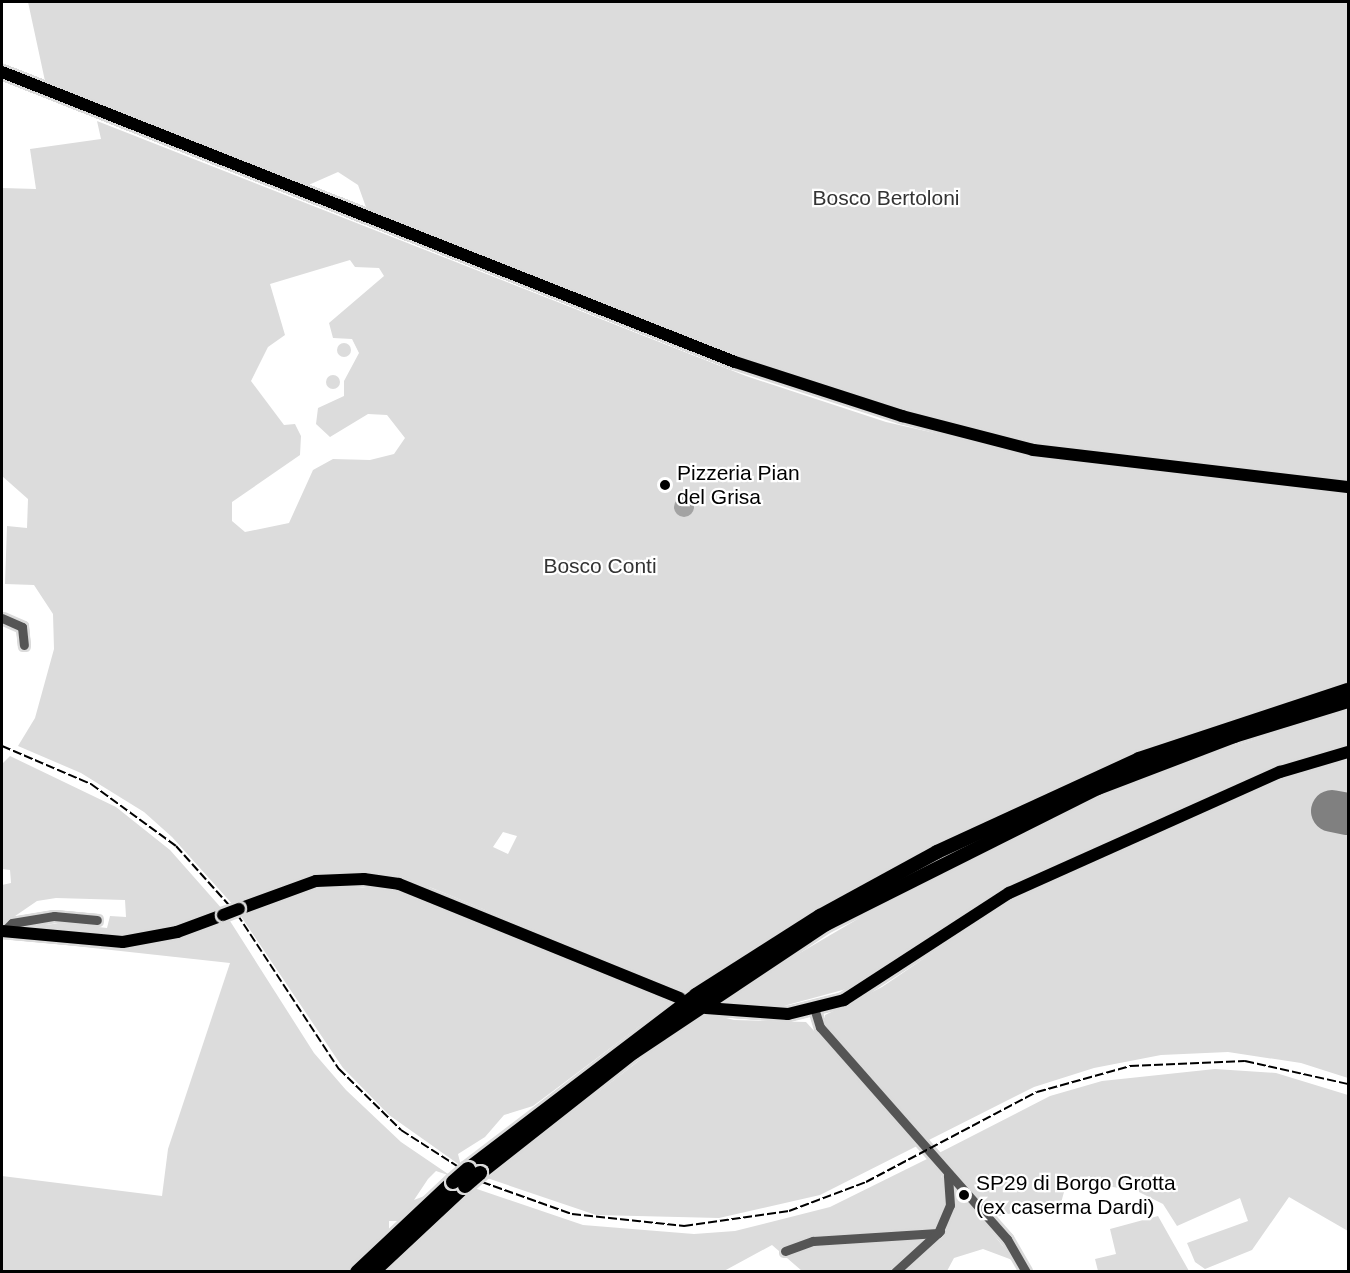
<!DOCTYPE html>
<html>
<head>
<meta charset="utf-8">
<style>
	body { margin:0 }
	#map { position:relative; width:1350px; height:1273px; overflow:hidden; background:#fff; font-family:Arial,sans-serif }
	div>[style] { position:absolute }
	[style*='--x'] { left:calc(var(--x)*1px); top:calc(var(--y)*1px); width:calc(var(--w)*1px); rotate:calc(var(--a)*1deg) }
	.green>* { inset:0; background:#dcdcdc }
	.round { border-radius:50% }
	.water>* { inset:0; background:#a3a3a3 }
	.runway>* { height:42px; margin:-21px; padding:0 21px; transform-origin:21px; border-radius:21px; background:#808080 }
	.roads { filter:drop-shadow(2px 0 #dbdbdb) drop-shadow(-2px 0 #dbdbdb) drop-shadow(0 2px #dbdbdb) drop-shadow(0 -2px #dbdbdb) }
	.minor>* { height:9px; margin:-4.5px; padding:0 4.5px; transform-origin:4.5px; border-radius:4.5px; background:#555 }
	.major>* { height:12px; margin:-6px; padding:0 6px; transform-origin:6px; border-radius:6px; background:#000 }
	.highway>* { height:14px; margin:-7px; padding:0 7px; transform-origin:7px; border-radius:7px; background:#000 }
	.rail>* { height:2px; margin-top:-1px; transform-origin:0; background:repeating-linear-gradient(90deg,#000 0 9px,transparent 0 12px) }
	.bridges { filter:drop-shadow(2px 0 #dbdbdb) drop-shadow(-2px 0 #dbdbdb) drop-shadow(0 2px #dbdbdb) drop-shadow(0 -2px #dbdbdb) }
	.major-bridge>* { height:12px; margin:-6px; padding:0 6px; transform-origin:6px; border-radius:6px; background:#000 }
	.highway-bridge>* { height:14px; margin:-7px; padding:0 7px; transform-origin:7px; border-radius:7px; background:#000 }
	.dots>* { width:16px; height:16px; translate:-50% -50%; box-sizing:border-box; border:3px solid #fff; border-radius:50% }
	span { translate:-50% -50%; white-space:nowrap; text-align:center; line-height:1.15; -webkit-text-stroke:4.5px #fff; paint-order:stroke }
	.park-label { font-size:21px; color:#333 }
	.poi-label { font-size:21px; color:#000 }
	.left { translate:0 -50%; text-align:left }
	.frame { position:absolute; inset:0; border:3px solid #000; pointer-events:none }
</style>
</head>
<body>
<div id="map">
	<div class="green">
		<i style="clip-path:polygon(28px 2px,1348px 2px,1348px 481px,1051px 446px,885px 404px,701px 342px,367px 210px,358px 185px,338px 172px,304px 187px,45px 81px)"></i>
		<i style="clip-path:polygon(evenodd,97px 121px,746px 376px,886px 422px,1050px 459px,1348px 495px,1348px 682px,1185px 736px,1194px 759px,1348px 709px,1348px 748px,1241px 783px,1027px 877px,861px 985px,780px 1007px,715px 1003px,946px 867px,934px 847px,812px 913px,685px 993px,432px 888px,382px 875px,310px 879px,238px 905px,316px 886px,401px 889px,672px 1002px,533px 1106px,504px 1115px,485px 1137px,458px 1154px,461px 1166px,389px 1115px,343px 1068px,234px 906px,172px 837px,144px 812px,81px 773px,18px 746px,35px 718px,54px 649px,53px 614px,34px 585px,5px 584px,7px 526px,27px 528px,28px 499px,2px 476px,2px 188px,36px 189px,30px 149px,101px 139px,97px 121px,350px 260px,355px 267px,379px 268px,384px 276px,329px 323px,333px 338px,352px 339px,359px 353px,344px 381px,344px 396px,318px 408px,316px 424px,330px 437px,368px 414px,387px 415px,405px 438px,394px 454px,370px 460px,333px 459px,313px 470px,289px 523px,245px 532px,232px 521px,232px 502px,300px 455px,301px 436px,295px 424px,284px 425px,251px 381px,268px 347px,285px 335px,270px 284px,350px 260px,97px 121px,1135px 755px,1146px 776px,1003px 831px,996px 815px,1135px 755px,97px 121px,503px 832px,517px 836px,508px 854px,493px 847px,503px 832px)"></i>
		<i class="round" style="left:337px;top:343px;width:14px;height:14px"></i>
		<i class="round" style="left:326px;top:375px;width:14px;height:14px"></i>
		<i style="clip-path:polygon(10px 756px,116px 807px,170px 850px,223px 910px,314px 1053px,346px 1090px,401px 1142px,451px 1176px,436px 1171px,428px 1179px,414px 1200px,427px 1195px,399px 1221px,389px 1221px,389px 1231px,347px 1271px,2px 1271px,2px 1176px,162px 1196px,168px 1149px,230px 963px,2px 938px,129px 946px,168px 939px,176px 928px,127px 937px,11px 928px,64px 923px,107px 928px,110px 916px,126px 917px,125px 900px,56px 898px,37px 901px,2px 925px,2px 885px,11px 883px,10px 870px,2px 869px,2px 764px)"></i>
		<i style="clip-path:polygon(1348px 758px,1348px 1078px,1301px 1063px,1228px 1052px,1161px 1055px,1094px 1068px,1034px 1087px,820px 1195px,719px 1218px,596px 1215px,487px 1178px,702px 1012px,734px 1020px,806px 1022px,915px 1142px,923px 1137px,825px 1024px,825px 1015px,882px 987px,1020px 893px,1257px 787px)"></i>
		<i style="clip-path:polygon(1215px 1069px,1276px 1073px,1348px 1095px,1348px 1231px,1289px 1197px,1252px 1250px,1205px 1269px,1195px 1262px,1187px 1243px,1248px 1221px,1240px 1198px,1177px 1226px,1163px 1204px,1135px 1190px,1067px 1181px,1061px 1203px,994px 1217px,937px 1154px,1050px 1096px,1102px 1081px)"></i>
		<i style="clip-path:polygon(929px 1158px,941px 1173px,947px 1206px,933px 1230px,804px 1239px,781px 1250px,927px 1239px,889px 1271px,802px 1271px,772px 1245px,724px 1271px,382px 1272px,474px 1188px,583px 1225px,694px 1234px,735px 1231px,830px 1207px)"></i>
		<i style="clip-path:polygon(955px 1187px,1015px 1261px,983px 1249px,954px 1258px,947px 1271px,902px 1272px,944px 1235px,953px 1214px)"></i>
		<i style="clip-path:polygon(1158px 1216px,1189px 1271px,1098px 1271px,1095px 1259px,1116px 1254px,1110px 1229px)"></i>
	</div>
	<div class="water">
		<i class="round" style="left:674px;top:497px;width:20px;height:20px"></i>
	</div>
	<div class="runway">
		<i style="--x:1332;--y:811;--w:16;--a:11"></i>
	</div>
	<div class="roads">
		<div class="minor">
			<i style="--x:2;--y:618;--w:22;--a:24"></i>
			<i style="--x:22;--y:627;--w:18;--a:84"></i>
			<i style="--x:4;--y:931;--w:11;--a:-45"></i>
			<i style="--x:12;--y:923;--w:43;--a:-9.5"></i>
			<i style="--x:54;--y:916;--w:43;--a:5.3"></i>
			<i style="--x:815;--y:1011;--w:17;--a:73"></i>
			<i style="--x:820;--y:1027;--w:283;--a:48.6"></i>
			<i style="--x:1007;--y:1239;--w:38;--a:60"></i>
			<i style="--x:785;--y:1251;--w:30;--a:-20"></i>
			<i style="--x:813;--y:1241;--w:125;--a:-3.7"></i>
			<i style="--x:938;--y:1233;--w:30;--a:-67"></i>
			<i style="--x:950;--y:1205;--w:30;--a:-94"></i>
			<i style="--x:895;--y:1272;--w:61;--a:-42.3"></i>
		</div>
		<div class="major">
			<i style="--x:2;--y:72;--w:788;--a:21.59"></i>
			<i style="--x:735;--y:362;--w:176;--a:17.9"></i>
			<i style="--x:902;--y:416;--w:135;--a:14.5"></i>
			<i style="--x:1033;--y:450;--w:317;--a:6.7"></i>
			<i style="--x:239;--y:909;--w:82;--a:-20"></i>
			<i style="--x:316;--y:881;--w:48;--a:-2.4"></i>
			<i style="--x:364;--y:879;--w:35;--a:8"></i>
			<i style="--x:399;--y:884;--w:303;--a:22.1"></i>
			<i style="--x:2;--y:931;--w:121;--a:5.2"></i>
			<i style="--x:123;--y:942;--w:55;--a:-10.5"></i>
			<i style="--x:177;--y:932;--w:49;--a:-20.3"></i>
			<i style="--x:706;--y:1008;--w:82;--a:4.2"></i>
			<i style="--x:788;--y:1014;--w:58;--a:-14"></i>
			<i style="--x:844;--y:1000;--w:197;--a:-33"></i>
			<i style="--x:1009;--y:893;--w:297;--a:-24.1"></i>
			<i style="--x:1280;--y:772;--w:71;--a:-16.4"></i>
		</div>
		<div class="highway">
			<i style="--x:468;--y:1169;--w:287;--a:-37.3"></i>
			<i style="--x:696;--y:995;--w:147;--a:-32.5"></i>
			<i style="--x:820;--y:916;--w:133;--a:-28.7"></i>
			<i style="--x:937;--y:852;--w:222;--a:-24.7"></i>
			<i style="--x:1139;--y:759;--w:220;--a:-18.3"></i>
			<i style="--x:480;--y:1173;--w:196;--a:-38.2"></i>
			<i style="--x:634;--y:1052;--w:231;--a:-33.7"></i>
			<i style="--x:826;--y:924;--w:304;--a:-26.6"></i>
			<i style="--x:1098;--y:788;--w:146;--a:-20.9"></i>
			<i style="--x:1234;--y:736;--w:119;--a:-17.1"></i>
			<i style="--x:357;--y:1272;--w:132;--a:-43.2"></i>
			<i style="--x:373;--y:1272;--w:126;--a:-43.1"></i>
		</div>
	</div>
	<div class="rail">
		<i style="--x:2;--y:746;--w:97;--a:23.1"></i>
		<i style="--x:91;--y:784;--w:105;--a:36.1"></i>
		<i style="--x:176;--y:846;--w:91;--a:48.1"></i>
		<i style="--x:237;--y:914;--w:186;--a:56.7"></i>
		<i style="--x:339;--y:1069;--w:87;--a:44.5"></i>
		<i style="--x:401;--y:1130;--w:96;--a:32.7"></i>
		<i style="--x:482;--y:1182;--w:96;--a:19.6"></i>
		<i style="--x:572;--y:1214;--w:113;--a:6.1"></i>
		<i style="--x:684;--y:1226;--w:106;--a:-8.1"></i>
		<i style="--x:789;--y:1211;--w:82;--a:-20.6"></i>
		<i style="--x:866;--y:1182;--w:193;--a:-27.8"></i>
		<i style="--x:1037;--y:1092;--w:97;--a:-15.6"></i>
		<i style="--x:1130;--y:1066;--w:115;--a:-2.5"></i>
		<i style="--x:1245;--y:1061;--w:106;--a:12.6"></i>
	</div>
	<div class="bridges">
		<div class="major-bridge">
			<i style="--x:223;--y:915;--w:17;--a:-21"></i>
		</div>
		<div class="highway-bridge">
			<i style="--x:453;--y:1182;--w:20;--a:-41"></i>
			<i style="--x:465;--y:1186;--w:20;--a:-41"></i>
		</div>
	</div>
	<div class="dots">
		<i style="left:665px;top:485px;background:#000"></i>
		<i style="left:964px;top:1195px;background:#000"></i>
	</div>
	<div class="park-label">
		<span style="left:886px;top:198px">Bosco Bertoloni</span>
		<span style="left:600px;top:566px">Bosco Conti</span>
	</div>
	<div class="poi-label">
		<span class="left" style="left:677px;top:485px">Pizzeria Pian<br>del Grisa</span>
		<span class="left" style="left:976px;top:1195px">SP29 di Borgo Grotta<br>(ex caserma Dardi)</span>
	</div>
	<div class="frame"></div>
</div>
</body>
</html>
